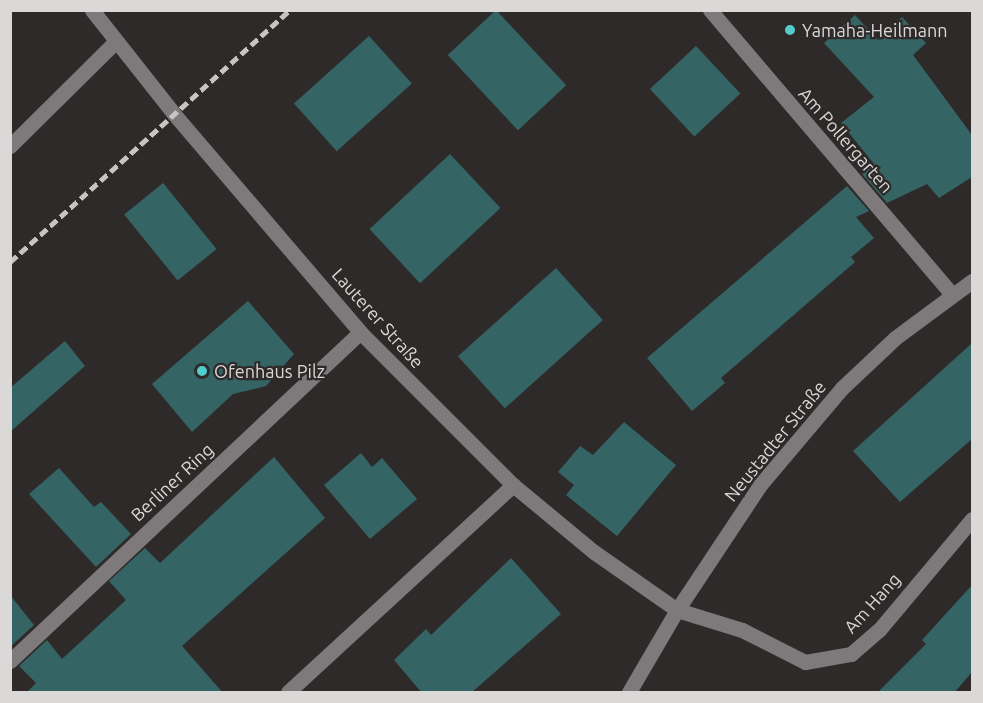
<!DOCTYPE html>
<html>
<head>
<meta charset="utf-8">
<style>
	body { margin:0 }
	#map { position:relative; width:983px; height:703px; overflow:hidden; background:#2e2a2a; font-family:Ubuntu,sans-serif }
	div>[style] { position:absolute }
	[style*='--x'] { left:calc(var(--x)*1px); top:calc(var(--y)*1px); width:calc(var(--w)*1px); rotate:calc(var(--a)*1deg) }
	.building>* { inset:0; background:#346463; transform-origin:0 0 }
	.minor>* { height:15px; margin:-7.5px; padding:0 7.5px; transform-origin:7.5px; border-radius:7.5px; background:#7e797a }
	.rail>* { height:4.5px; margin-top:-2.25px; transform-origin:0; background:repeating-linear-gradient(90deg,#c7c4c4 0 9px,transparent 0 13.5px) }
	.dots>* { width:16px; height:16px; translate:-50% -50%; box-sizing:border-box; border:3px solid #2e2a2a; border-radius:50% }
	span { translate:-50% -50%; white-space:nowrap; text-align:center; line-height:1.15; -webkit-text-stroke:4.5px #2e2a2a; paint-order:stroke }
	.poi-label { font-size:18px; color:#dbd8d8 }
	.left { translate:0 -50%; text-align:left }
	.street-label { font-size:18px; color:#dbd8d8 }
	.frame { position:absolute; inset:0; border:12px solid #dbd8d8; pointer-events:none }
</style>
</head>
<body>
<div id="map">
	<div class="building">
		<i style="left:496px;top:10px;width:103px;height:66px;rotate:47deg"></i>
		<i style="clip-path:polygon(855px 15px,878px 40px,902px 17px,926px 43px,913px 55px,972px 135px,972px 177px,939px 198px,927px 184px,887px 203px,862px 174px,874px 164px,841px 123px,874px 97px,824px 43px)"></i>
		<i style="left:369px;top:36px;width:64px;height:101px;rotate:48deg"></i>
		<i style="left:696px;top:46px;width:65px;height:63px;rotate:47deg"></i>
		<i style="left:450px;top:154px;width:74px;height:110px;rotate:47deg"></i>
		<i style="left:163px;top:183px;width:85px;height:50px;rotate:51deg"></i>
		<i style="clip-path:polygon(847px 186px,869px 211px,856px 217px,874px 238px,851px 257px,855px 262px,721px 378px,725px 383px,692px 411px,647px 358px)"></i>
		<i style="left:556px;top:268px;width:70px;height:132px;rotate:48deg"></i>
		<i style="clip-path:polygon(248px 301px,294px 354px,266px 386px,233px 394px,192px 432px,152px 384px)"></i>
		<i style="clip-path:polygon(65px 341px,85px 366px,10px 432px,10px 388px)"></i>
		<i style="clip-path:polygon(972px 343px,972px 439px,900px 502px,853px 451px)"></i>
		<i style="clip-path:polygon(624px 422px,676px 465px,617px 536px,566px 495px,574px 485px,558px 472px,580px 446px,593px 455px)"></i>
		<i style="clip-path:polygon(361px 453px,372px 467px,382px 458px,417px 499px,370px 539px,324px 485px)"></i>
		<i style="clip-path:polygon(274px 457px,325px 518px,182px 646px,223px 693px,26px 693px,36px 683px,19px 666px,47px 640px,62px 659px,126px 600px,109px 581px,145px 548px,160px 563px)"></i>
		<i style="clip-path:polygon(59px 468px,94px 507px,101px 502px,131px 534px,96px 567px,29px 494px)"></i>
		<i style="clip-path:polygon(511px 558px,561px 614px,471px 693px,422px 693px,394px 660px,426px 629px,431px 635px)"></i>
		<i style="clip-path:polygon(972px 585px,972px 672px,954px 693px,877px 693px,926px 644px,922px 640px)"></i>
		<i style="clip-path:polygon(10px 595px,34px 625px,10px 647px)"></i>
	</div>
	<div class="minor">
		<i style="--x:92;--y:10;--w:132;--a:51.7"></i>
		<i style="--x:174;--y:114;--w:287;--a:49.5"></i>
		<i style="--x:360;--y:332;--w:216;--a:45"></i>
		<i style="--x:513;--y:485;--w:105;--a:39.6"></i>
		<i style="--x:594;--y:552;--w:101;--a:34.9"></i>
		<i style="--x:677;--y:610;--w:68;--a:17.1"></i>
		<i style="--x:742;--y:630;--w:71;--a:26.9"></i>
		<i style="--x:805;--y:662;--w:47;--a:-9.9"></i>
		<i style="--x:851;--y:654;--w:37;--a:-41"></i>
		<i style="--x:879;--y:630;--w:145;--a:-50"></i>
		<i style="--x:710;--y:10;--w:373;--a:49.6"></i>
		<i style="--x:10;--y:146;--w:148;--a:-44.7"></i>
		<i style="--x:10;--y:661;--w:480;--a:-43.2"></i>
		<i style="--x:288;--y:692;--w:306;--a:-42.6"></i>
		<i style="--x:629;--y:692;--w:95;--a:-59.7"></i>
		<i style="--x:677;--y:610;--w:150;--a:-56.4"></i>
		<i style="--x:760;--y:485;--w:127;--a:-49.8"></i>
		<i style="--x:842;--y:388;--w:73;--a:-43.3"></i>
		<i style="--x:895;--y:338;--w:96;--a:-36.5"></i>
	</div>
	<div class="rail">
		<i style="--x:10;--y:262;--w:377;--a:-42"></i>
	</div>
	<div class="dots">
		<i style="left:790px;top:30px;background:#53cdcb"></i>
		<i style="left:202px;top:371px;background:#53cdcb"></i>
	</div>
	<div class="poi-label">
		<span class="left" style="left:802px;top:30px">Yamaha-Heilmann</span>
		<span class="left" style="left:214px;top:371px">Ofenhaus Pilz</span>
	</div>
	<div class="street-label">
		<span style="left:846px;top:140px;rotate:49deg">Am Pollergarten</span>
		<span style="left:378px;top:318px;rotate:48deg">Lauterer Straße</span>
		<span style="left:775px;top:441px;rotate:-51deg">Neustadter Straße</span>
		<span style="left:172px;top:482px;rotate:-43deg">Berliner Ring</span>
		<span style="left:872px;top:603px;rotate:-48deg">Am Hang</span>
	</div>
	<div class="frame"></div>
</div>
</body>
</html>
